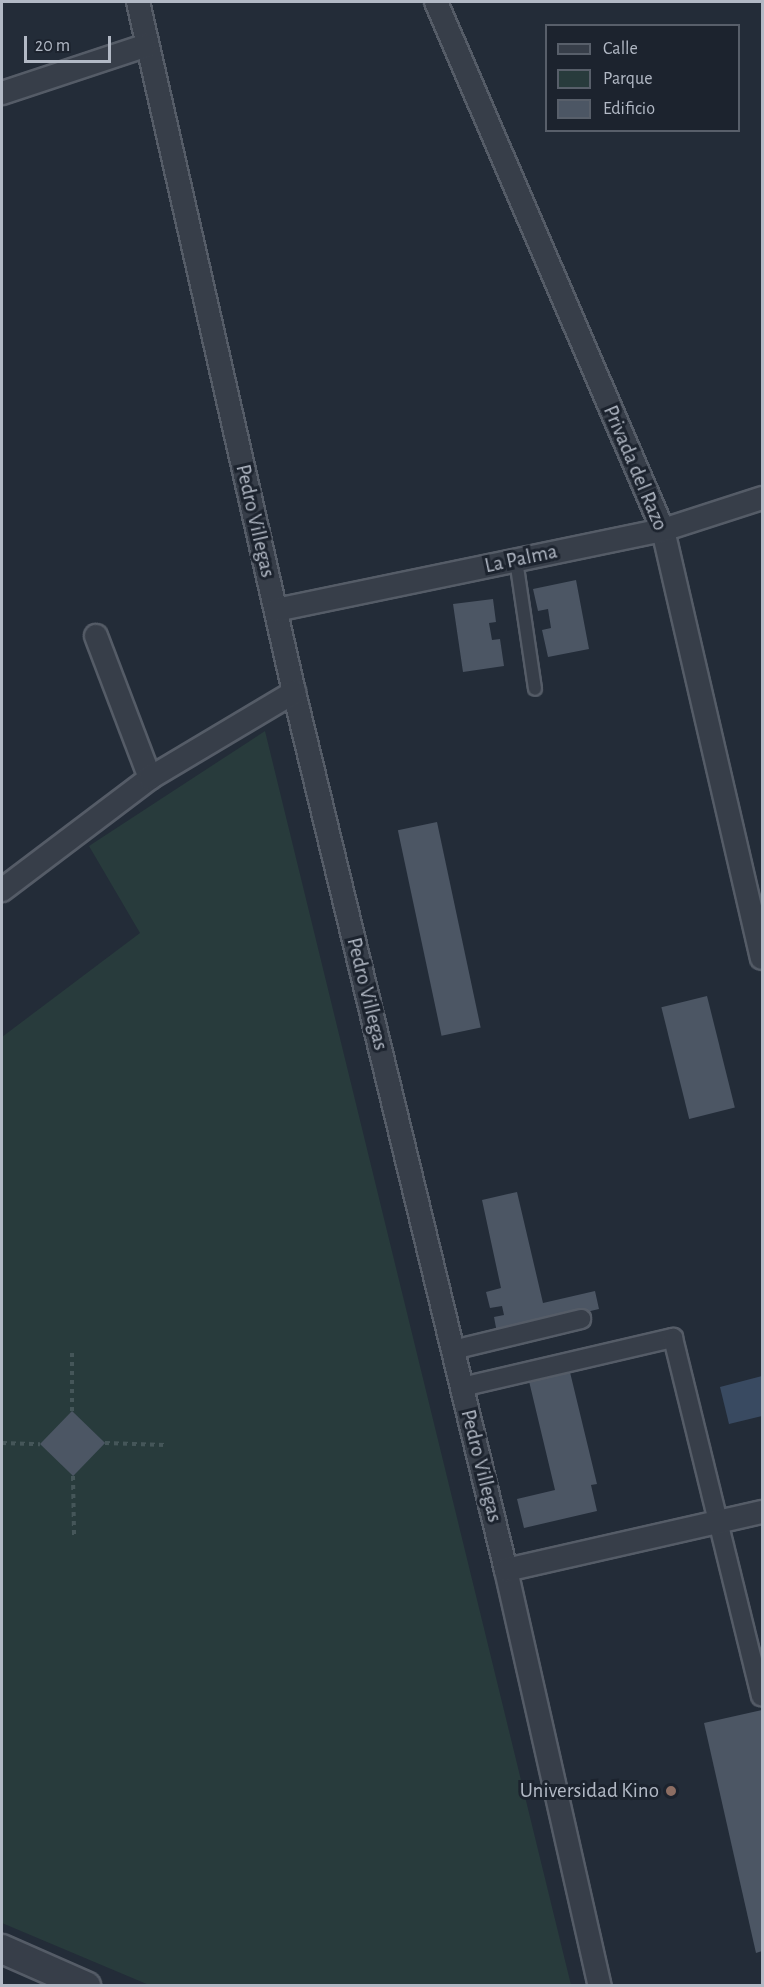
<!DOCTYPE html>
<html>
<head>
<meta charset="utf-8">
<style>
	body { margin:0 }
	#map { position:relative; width:764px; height:1987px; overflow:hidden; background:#232c38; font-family:"Alegreya Sans",sans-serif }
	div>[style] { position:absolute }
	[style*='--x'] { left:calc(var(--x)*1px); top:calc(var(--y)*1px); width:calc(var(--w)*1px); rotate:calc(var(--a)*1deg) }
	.green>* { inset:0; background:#283b3c }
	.water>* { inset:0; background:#394a61 }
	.building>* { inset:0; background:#4c5664; transform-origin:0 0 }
	.path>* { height:4px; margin-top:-2px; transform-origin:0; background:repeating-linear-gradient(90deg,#455659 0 4.5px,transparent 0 9px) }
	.roads { filter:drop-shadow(2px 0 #555c67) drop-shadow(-2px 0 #555c67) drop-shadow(0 2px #555c67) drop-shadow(0 -2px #555c67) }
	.service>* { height:12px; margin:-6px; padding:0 6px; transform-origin:6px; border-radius:6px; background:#373e49 }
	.pedestrian>* { height:18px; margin:-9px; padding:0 9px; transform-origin:9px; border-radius:9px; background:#373e49 }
	.minor>* { height:22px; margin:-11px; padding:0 11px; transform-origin:11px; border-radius:11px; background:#373e49 }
	.tertiary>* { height:28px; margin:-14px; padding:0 14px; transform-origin:14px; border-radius:14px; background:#373e49 }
	.dots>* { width:16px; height:16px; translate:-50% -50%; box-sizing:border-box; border:3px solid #1c232e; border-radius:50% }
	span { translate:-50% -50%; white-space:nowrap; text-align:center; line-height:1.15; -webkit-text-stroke:6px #1c232e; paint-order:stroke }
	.street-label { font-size:21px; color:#b2b9c5 }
	.poi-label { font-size:21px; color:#b2b9c5 }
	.right { translate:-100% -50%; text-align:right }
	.frame { position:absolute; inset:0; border:3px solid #b2b9c5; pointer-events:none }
	.legend { position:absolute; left:545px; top:24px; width:195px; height:108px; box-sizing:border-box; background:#1c232e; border:2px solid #585f6a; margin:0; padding:8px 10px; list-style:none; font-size:18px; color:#b2b9c5 }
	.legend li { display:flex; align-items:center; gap:12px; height:30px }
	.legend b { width:30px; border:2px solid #585f6a }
	.scale { position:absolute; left:24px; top:36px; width:87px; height:27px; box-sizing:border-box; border:3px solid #b2b9c5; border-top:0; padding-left:8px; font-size:18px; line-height:21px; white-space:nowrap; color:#b2b9c5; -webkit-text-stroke:4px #1c232e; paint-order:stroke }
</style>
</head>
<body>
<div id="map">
	<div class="green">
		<i style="clip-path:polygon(265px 731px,571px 1985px,149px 1985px,2px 1923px,2px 1037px,140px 933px,89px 846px)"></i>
	</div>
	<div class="water">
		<i style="clip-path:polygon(762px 1376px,762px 1416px,729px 1424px,720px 1387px)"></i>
	</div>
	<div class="building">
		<i style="clip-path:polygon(576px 580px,589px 649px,548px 657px,542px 630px,551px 628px,548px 609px,538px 611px,533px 589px)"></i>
		<i style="clip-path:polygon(493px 599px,496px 622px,489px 623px,492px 640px,500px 639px,504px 666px,463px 672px,453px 604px)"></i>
		<i style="left:437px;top:822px;width:210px;height:40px;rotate:78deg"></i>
		<i style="left:707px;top:996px;width:115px;height:47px;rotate:76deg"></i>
		<i style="clip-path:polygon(517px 1192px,543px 1303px,595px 1291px,599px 1309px,497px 1333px,494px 1317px,504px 1315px,502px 1306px,490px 1308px,486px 1292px,501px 1288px,482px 1200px)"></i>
		<i style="clip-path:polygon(569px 1368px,597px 1484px,591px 1485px,597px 1511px,524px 1528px,517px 1499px,555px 1490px,528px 1377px)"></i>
		<i style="left:72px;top:1411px;width:46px;height:46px;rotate:44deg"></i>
		<i style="clip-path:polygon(762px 1710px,762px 1951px,756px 1953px,704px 1723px)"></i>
	</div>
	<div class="path">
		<i style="--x:72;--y:1411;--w:61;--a:-90"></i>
		<i style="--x:2;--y:1443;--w:38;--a:2"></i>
		<i style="--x:105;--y:1443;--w:60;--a:1.9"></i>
		<i style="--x:73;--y:1476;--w:59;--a:89"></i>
	</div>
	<div class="roads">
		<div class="service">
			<i style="--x:516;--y:560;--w:130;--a:81.6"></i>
		</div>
		<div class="pedestrian">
			<i style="--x:453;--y:1350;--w:132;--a:-13.6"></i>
			<i style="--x:462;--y:1387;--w:217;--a:-13.1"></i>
			<i style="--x:673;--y:1338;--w:369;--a:76.2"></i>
		</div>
		<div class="minor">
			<i style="--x:138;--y:2;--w:707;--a:77.26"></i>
			<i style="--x:294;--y:692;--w:903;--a:76.43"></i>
			<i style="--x:506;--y:1570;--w:426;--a:77.3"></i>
			<i style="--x:436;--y:2;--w:575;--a:66.74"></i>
			<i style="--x:663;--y:530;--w:439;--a:77"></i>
			<i style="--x:2;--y:93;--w:150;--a:-18.3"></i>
			<i style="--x:276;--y:610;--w:395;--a:-11.7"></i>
			<i style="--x:663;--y:530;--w:104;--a:-17.9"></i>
			<i style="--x:96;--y:636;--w:152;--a:69.2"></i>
			<i style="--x:2;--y:890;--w:186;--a:-37.1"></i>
			<i style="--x:150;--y:778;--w:168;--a:-30.8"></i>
			<i style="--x:506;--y:1570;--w:262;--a:-12.8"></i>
		</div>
		<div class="tertiary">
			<i style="--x:2;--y:1949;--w:92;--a:23.8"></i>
		</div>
	</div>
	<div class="dots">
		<i style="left:671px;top:1791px;background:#8d6e63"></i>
	</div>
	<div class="street-label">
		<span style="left:635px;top:468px;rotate:67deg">Privada del Razo</span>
		<span style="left:255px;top:521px;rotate:77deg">Pedro Villegas</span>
		<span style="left:521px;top:559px;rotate:-12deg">La Palma</span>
		<span style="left:367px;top:994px;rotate:76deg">Pedro Villegas</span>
		<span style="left:481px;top:1466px;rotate:76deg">Pedro Villegas</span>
	</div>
	<div class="poi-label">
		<span class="right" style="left:659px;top:1791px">Universidad Kino</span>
	</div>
	<div class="frame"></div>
	<ul class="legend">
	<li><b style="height:8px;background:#373e49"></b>Calle</li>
	<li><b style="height:16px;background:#283b3c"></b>Parque</li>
	<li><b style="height:16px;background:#4c5664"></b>Edificio</li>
	</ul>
	<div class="scale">20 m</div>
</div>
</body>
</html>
